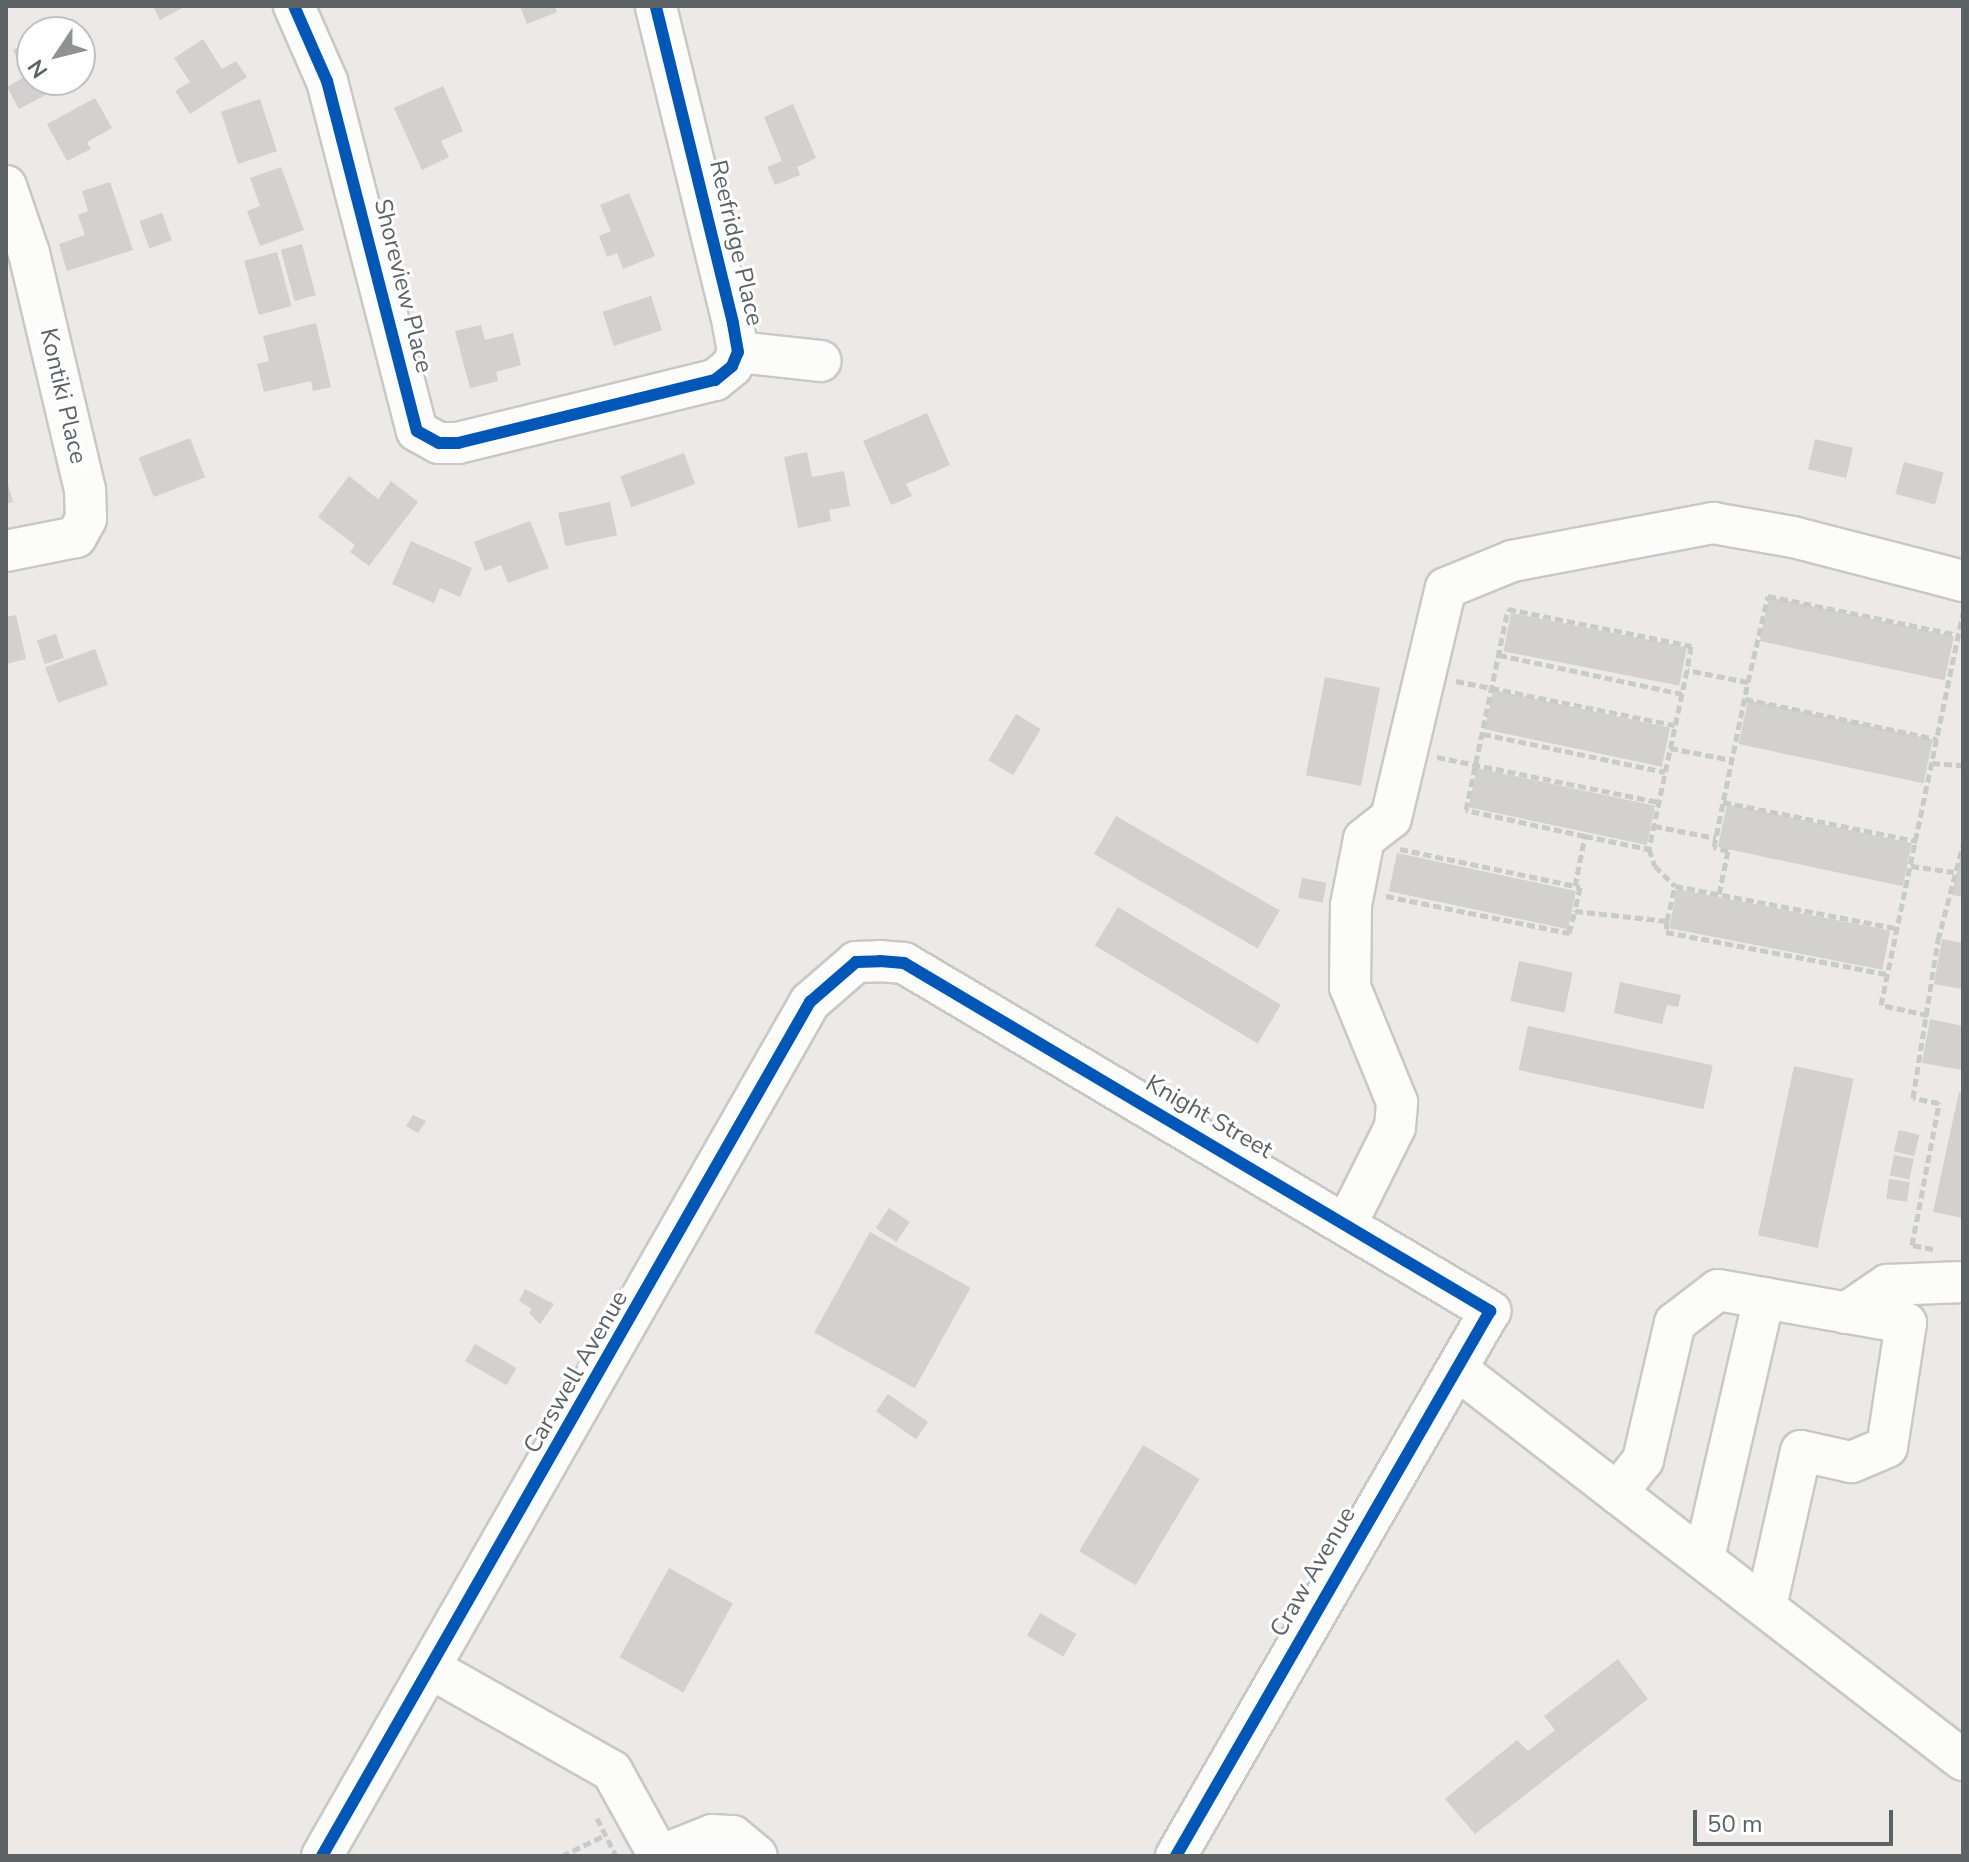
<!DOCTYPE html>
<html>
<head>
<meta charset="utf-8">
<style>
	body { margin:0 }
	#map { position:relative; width:1969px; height:1862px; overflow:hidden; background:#ece9e7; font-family:"Nunito Sans",sans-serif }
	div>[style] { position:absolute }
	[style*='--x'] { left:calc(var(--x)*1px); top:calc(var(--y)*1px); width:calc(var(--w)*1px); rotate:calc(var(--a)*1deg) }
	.building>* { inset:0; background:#d3d0d0; transform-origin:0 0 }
	.path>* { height:5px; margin-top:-2.5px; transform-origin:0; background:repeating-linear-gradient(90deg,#c8ccc9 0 8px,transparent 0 12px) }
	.roads { filter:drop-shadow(2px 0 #c8c8c8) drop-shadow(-2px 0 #c8c8c8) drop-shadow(0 2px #c8c8c8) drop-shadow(0 -2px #c8c8c8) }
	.minor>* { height:40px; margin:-20px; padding:0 20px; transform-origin:20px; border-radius:20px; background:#fcfcfb }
	.cycleway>* { height:12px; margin:-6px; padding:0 6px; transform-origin:6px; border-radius:6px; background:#0057b8 }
	span { translate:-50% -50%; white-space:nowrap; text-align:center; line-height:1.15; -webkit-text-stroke:6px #fff; paint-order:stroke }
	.street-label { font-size:24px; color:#5d6365 }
	.frame { position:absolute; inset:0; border:8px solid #5d6365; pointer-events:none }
	.north { position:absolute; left:16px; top:16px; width:80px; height:80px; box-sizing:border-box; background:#fff; border:2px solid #bec1c1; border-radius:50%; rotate:235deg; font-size:22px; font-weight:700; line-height:32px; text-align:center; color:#5d6365 }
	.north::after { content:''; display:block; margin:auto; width:28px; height:36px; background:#8f9292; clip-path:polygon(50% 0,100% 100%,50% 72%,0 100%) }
	.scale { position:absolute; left:1693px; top:1810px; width:200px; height:36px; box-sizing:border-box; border:4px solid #5d6365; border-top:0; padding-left:10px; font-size:24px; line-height:28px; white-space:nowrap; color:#5d6365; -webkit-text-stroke:6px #fff; paint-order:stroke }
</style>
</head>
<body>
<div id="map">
	<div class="building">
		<i style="clip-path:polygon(153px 6px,186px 6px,160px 20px)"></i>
		<i style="clip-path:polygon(520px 6px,554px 6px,557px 12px,527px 24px)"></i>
		<i style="clip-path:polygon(203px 39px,222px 69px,236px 61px,247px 77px,190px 114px,175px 91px,190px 82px,174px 58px)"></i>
		<i style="clip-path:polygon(32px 40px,32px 80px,74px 80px,19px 109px,7px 87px,26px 76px,13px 50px)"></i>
		<i style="clip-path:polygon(443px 86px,463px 131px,441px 141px,449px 157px,422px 170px,394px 108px)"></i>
		<i style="clip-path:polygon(95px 98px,112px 128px,87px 142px,91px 149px,67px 161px,47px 124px)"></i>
		<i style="left:260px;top:99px;width:55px;height:41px;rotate:72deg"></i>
		<i style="clip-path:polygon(793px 104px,816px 158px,797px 167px,800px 175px,775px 185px,767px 167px,782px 161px,764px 117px)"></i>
		<i style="clip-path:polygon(281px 167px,304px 230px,260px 246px,247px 211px,260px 206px,250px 178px)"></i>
		<i style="clip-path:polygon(110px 182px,133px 250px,67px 271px,59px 244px,85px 235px,78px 215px,88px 211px,82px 191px)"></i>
		<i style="clip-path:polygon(629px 193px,655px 256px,623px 269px,617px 253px,607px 257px,599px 236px,611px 231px,600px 205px)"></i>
		<i style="left:162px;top:213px;width:29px;height:24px;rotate:70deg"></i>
		<i style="left:302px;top:244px;width:53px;height:22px;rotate:75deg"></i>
		<i style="left:277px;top:252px;width:56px;height:34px;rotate:75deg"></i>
		<i style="left:651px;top:296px;width:36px;height:51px;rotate:72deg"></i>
		<i style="clip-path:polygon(316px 323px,331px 387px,313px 391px,311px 381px,264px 392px,257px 364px,269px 361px,263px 336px)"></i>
		<i style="clip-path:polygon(481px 325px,485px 340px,513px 333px,521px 365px,496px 372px,498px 381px,470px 388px,455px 331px)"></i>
		<i style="clip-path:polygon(927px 413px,950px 465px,906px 484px,912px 496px,891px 505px,863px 441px)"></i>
		<i style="left:190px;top:438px;width:42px;height:55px;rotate:69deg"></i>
		<i style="left:1815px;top:439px;width:39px;height:31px;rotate:13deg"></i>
		<i style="clip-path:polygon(807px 452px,812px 477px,844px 471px,850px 506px,829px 510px,831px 521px,798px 528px,784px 457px)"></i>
		<i style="left:684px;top:453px;width:33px;height:68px;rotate:70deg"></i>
		<i style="left:1904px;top:462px;width:41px;height:33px;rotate:15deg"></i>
		<i style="clip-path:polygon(349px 476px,378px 499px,391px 481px,418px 502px,369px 566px,350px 552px,355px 545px,318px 517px)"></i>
		<i style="clip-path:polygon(6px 477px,13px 502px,6px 504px)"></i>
		<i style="left:610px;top:502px;width:34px;height:53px;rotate:78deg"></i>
		<i style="clip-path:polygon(530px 521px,549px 568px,508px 583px,501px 565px,485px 571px,474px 542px)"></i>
		<i style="clip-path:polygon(411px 541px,472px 568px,460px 597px,440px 588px,434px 603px,392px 584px)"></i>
		<i style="left:1769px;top:597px;width:189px;height:45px;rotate:12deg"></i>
		<i style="left:1511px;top:613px;width:179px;height:39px;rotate:11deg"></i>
		<i style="clip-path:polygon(16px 615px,26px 659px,6px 664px,6px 617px)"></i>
		<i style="left:56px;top:634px;width:25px;height:20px;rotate:72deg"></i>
		<i style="left:95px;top:649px;width:38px;height:53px;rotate:70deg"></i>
		<i style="left:1325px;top:677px;width:56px;height:100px;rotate:11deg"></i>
		<i style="left:1493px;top:690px;width:181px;height:40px;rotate:12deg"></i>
		<i style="left:1748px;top:700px;width:189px;height:45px;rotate:12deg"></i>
		<i style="left:1016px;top:714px;width:29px;height:54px;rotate:31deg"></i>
		<i style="left:1477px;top:768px;width:182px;height:40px;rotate:12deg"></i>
		<i style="left:1727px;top:804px;width:189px;height:44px;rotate:12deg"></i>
		<i style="left:1116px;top:816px;width:189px;height:44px;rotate:30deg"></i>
		<i style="clip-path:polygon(1962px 849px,1963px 850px,1963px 897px,1952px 895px)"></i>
		<i style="left:1397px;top:853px;width:183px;height:39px;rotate:12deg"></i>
		<i style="left:1302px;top:878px;width:25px;height:20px;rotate:11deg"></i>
		<i style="left:1677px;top:889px;width:217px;height:40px;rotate:11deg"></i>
		<i style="left:1118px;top:907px;width:190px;height:45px;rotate:31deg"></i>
		<i style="clip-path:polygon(1942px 939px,1963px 943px,1963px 989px,1934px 984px)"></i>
		<i style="left:1519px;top:961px;width:55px;height:41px;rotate:12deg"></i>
		<i style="clip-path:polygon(1620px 982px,1681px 995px,1678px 1007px,1667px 1005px,1662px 1024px,1614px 1013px)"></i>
		<i style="clip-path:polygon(1930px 1019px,1963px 1026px,1963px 1070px,1922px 1063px)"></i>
		<i style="left:1528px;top:1026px;width:189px;height:45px;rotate:12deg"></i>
		<i style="left:1794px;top:1066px;width:61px;height:173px;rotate:12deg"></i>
		<i style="clip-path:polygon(1959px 1092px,1963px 1093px,1963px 1218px,1933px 1212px)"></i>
		<i style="clip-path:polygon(413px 1115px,426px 1121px,418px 1133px,406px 1126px)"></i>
		<i style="left:1899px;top:1130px;width:21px;height:22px;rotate:14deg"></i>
		<i style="left:1894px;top:1155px;width:20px;height:21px;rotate:11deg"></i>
		<i style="left:1889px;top:1179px;width:21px;height:20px;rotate:8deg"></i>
		<i style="left:889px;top:1208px;width:25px;height:24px;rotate:34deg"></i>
		<i style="left:870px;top:1232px;width:115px;height:115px;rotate:29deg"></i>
		<i style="clip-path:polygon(525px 1289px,554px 1304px,540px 1324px,529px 1313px,532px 1309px,519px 1301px)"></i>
		<i style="left:475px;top:1344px;width:48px;height:20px;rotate:30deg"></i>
		<i style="left:888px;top:1394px;width:49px;height:21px;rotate:35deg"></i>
		<i style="left:1143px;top:1445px;width:66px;height:124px;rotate:31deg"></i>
		<i style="left:669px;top:1568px;width:73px;height:102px;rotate:29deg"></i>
		<i style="left:1040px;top:1613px;width:42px;height:26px;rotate:30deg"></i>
		<i style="clip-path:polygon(1618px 1659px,1648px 1699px,1475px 1834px,1445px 1799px,1517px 1740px,1528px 1751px,1555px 1730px,1544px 1716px)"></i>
	</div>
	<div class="path">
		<i style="--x:1499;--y:655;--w:187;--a:12"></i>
		<i style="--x:1456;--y:681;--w:223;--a:11.4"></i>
		<i style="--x:1748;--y:682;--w:88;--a:-76.9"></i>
		<i style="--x:1768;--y:596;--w:194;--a:11.6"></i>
		<i style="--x:1745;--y:699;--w:196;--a:11.8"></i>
		<i style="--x:1483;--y:734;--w:186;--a:11.8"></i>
		<i style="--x:1670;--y:748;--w:63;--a:11"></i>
		<i style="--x:1437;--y:757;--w:227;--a:11.5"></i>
		<i style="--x:1932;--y:763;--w:31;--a:4"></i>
		<i style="--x:1723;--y:802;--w:198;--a:11.4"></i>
		<i style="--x:1654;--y:826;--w:63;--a:11"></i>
		<i style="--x:1585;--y:836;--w:65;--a:11.5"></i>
		<i style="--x:1400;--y:849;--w:184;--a:11.9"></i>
		<i style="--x:1580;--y:887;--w:25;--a:102"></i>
		<i style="--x:1911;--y:866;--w:43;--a:7.9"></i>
		<i style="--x:1575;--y:886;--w:51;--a:-78.7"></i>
		<i style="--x:1585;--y:836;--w:122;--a:-167.7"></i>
		<i style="--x:1466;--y:810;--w:205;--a:-78.2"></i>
		<i style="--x:1508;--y:609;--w:187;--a:11.4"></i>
		<i style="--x:1691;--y:646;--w:24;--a:99"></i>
		<i style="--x:1719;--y:894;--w:44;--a:-78.2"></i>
		<i style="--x:1728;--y:851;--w:15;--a:-164"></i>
		<i style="--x:1714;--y:847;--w:168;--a:-78.4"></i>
		<i style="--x:1748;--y:682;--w:62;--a:-168.9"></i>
		<i style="--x:1687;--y:670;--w:183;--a:102"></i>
		<i style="--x:1649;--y:849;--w:18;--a:71"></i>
		<i style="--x:1655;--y:866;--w:28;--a:45"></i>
		<i style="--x:1675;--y:886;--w:224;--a:10.8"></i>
		<i style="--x:1386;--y:896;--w:187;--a:11.4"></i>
		<i style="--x:1569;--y:933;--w:23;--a:-75"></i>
		<i style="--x:1575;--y:911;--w:93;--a:6.2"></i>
		<i style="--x:1667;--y:921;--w:11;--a:95"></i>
		<i style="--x:1666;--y:932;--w:224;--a:10.8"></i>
		<i style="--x:1667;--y:921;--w:36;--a:-77"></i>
		<i style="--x:1928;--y:1015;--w:48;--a:-168"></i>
		<i style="--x:1881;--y:1005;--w:401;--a:-78.2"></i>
		<i style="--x:1933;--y:1249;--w:21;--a:-169"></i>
		<i style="--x:1912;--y:1245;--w:145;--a:-79.2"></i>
		<i style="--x:1939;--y:1103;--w:26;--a:-169"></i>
		<i style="--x:1913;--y:1098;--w:160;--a:-81"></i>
		<i style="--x:1938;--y:940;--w:98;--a:-75.3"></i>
		<i style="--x:597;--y:1818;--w:42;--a:63.4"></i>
		<i style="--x:562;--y:1856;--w:48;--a:-26"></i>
	</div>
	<div class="roads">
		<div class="minor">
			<i style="--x:294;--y:6;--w:82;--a:66.3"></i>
			<i style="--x:327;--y:81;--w:361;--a:75.6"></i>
			<i style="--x:417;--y:431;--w:25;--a:29"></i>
			<i style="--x:439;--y:443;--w:19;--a:0"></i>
			<i style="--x:458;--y:443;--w:265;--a:-13.8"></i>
			<i style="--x:715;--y:380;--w:22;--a:-39"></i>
			<i style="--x:732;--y:366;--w:15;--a:-67"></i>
			<i style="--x:738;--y:352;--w:29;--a:-100"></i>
			<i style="--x:733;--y:323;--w:326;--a:-103.7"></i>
			<i style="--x:6;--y:186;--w:71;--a:71.1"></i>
			<i style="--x:29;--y:253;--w:244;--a:76.7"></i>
			<i style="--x:85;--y:490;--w:29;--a:88"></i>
			<i style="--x:86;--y:519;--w:21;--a:119"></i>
			<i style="--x:76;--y:537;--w:71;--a:168.7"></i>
			<i style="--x:738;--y:352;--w:83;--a:6.2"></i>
			<i style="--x:1347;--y:1223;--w:107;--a:-63.4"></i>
			<i style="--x:1395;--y:1127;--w:25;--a:-85"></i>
			<i style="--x:1397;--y:1102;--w:124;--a:-112.2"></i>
			<i style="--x:1350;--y:987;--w:82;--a:-89.3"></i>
			<i style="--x:1351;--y:905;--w:67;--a:-78.9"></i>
			<i style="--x:1364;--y:839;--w:34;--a:-38"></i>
			<i style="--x:1391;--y:818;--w:236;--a:-76.6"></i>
			<i style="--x:1446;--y:588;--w:71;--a:-22.2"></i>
			<i style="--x:1512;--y:561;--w:205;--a:-10.7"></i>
			<i style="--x:1713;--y:523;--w:81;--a:9.9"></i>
			<i style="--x:1793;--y:537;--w:176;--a:14.5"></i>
			<i style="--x:1846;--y:1313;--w:50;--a:-34.3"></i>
			<i style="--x:1887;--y:1285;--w:76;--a:-2.3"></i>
			<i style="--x:1458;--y:1370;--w:638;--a:37.68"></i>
			<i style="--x:1617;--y:1493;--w:42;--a:-51.8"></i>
			<i style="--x:1643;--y:1460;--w:141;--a:-76.9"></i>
			<i style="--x:1675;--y:1323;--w:54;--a:-37.5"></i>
			<i style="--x:1718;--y:1290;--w:191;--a:10"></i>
			<i style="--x:1906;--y:1323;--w:125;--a:98.7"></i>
			<i style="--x:1887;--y:1447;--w:39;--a:157"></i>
			<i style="--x:1851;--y:1462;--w:51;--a:-167.6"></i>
			<i style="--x:1801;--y:1451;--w:159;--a:102.7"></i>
			<i style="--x:1704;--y:1558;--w:267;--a:-77"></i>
			<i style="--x:430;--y:1668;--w:209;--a:29.5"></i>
			<i style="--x:612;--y:1771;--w:97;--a:61.1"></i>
			<i style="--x:322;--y:1856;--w:984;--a:-60.26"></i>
			<i style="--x:810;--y:1002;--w:61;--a:-41"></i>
			<i style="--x:856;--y:962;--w:24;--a:-2"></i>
			<i style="--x:880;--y:961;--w:24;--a:5"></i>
			<i style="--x:904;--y:963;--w:682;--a:30.7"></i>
			<i style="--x:1490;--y:1311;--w:629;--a:119.95"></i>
			<i style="--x:659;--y:1856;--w:57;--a:-21.6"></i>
			<i style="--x:712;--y:1835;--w:21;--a:3"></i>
			<i style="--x:733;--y:1836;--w:31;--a:40"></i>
		</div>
	</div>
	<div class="cycleway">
		<i style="--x:294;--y:6;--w:82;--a:66.3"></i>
		<i style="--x:327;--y:81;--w:361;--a:75.6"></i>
		<i style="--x:417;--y:431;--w:25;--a:29"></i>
		<i style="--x:439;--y:443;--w:19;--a:0"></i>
		<i style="--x:458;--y:443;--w:265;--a:-13.8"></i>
		<i style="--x:715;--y:380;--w:22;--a:-39"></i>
		<i style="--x:732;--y:366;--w:15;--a:-67"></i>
		<i style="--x:738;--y:352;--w:29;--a:-100"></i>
		<i style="--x:733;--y:323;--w:326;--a:-103.7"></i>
		<i style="--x:322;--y:1856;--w:984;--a:-60.26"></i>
		<i style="--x:810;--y:1002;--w:61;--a:-41"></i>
		<i style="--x:856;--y:962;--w:24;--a:-2"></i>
		<i style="--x:880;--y:961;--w:24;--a:5"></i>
		<i style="--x:904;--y:963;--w:682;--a:30.7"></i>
		<i style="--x:1490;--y:1311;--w:629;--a:119.95"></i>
	</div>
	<div class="street-label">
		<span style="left:736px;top:243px;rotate:77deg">Reefridge Place</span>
		<span style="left:403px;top:286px;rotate:76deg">Shoreview Place</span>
		<span style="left:63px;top:396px;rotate:77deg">Kontiki Place</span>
		<span style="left:1209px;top:1117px;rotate:30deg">Knight Street</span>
		<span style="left:576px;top:1372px;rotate:-60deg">Carswell Avenue</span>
		<span style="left:1313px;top:1572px;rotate:-60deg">Craw Avenue</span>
	</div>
	<div class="frame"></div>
	<div class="north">N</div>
	<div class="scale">50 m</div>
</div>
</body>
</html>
